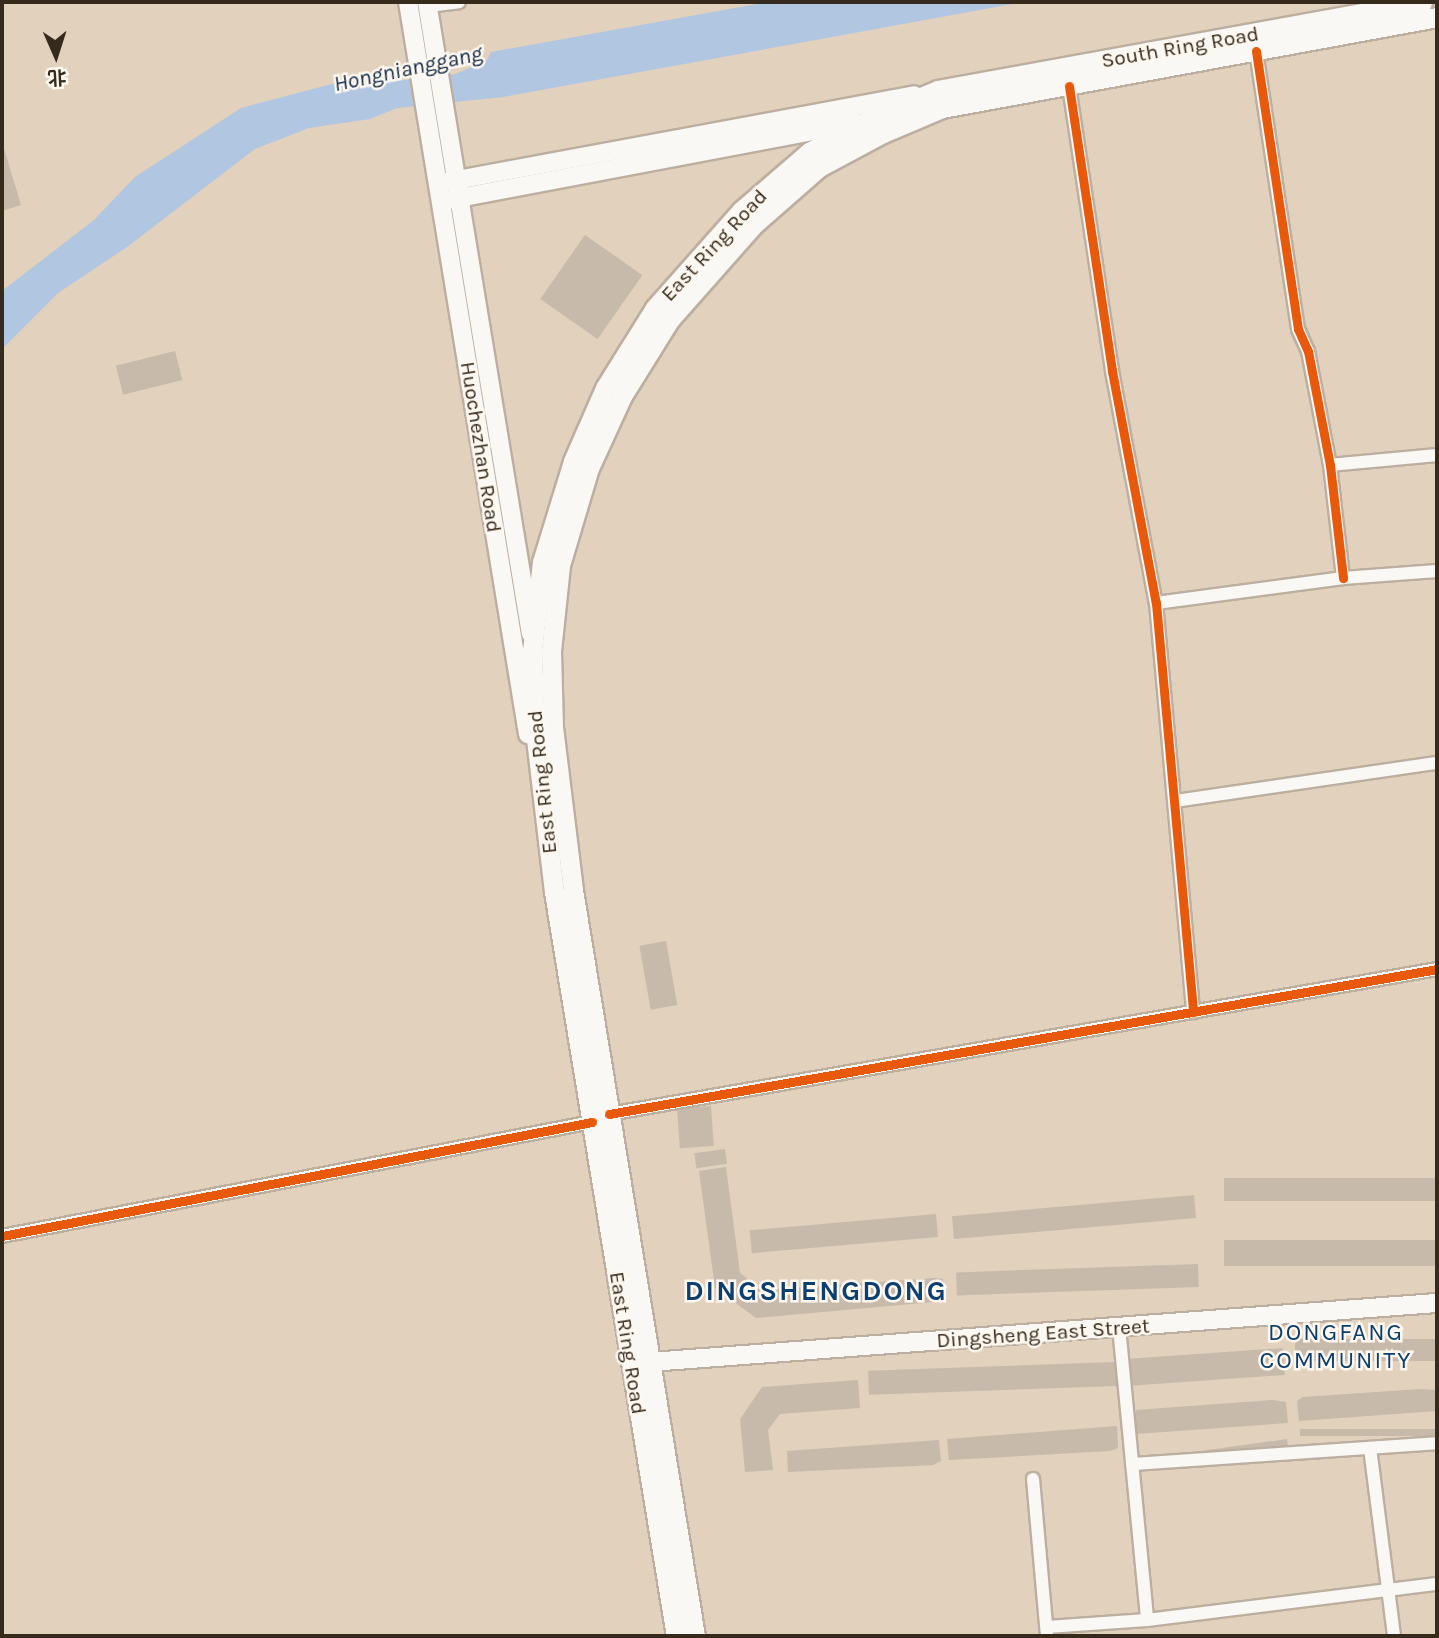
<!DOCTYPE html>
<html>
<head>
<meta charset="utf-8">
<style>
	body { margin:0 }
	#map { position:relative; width:1439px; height:1638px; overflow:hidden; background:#e1d1bd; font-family:Karla,"Noto Sans SC",sans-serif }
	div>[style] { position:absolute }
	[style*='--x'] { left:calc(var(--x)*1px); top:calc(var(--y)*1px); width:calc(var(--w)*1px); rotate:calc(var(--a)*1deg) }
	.water>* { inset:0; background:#b0c6e1 }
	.building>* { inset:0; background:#c7baab; transform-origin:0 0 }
	.roads { filter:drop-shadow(2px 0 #bcafa0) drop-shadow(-2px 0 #bcafa0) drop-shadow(0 2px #bcafa0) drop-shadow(0 -2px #bcafa0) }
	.street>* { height:12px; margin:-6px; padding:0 6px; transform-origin:6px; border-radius:6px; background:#faf8f5 }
	.secondary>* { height:18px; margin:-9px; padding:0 9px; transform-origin:9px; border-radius:9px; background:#faf8f5 }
	.primary>* { height:19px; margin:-9.5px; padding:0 9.5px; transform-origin:9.5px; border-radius:9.5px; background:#faf8f5 }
	.cycleway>* { height:9px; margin:-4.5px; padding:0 4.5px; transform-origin:4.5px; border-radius:4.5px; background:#e8590c }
	span { translate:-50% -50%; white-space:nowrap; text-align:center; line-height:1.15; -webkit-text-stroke:5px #fef8f0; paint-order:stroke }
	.street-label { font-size:21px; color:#362a1c }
	.water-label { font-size:23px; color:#112c4a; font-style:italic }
	.quarter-label { font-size:24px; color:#0b3f70; letter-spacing:2px }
	.district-label { font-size:28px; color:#0b3f70; font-weight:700; letter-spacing:2px }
	.frame { position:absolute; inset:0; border:4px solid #362a1c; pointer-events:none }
	.north { position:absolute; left:21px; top:21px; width:70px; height:70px; -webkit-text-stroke:5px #fef8f0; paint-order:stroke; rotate:177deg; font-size:19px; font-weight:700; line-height:28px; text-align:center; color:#362a1c }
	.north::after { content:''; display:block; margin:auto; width:24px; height:32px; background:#362a1c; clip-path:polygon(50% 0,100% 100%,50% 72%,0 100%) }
</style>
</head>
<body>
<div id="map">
	<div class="water">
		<i style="clip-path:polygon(768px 2px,1024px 2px,503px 97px,397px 108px,370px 119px,309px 128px,255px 149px,127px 247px,58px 293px,2px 349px,2px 291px,94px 220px,135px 177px,241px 108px,355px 78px,378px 83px,456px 74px,487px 60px,491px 52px)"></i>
	</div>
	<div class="building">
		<i style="clip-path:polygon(2px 142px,21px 205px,2px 211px)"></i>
		<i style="left:585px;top:235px;width:70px;height:78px;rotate:35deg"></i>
		<i style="left:175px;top:351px;width:30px;height:61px;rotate:76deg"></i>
		<i style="left:666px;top:941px;width:65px;height:27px;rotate:80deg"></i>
		<i style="left:711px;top:1106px;width:40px;height:34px;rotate:86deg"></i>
		<i style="left:725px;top:1149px;width:15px;height:31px;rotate:82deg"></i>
		<i style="clip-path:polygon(726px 1167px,740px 1273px,762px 1290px,935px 1278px,943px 1279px,945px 1301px,756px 1318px,715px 1288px,699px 1171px)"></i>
		<i style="left:1437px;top:1178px;width:23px;height:213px;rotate:90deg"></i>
		<i style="left:1194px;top:1195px;width:23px;height:243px;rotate:85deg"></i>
		<i style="left:936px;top:1214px;width:23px;height:187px;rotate:85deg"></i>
		<i style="left:1437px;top:1240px;width:26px;height:213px;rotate:90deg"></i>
		<i style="left:1198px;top:1264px;width:23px;height:242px;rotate:88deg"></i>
		<i style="left:1437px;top:1339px;width:22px;height:142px;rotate:90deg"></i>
		<i style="left:1283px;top:1348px;width:27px;height:155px;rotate:86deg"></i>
		<i style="left:1116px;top:1362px;width:24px;height:248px;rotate:88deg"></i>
		<i style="clip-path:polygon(858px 1380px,860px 1408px,780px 1414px,768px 1430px,773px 1470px,745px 1472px,740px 1419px,762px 1387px)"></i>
		<i style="clip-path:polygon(1420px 1389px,1437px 1390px,1437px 1411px,1299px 1421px,1297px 1401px,1303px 1397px)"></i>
		<i style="clip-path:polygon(1273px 1400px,1286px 1402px,1288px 1423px,1136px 1434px,1136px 1410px)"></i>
		<i style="clip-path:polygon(1117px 1426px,1118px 1448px,1110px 1451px,949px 1460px,947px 1439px)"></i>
		<i style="left:1437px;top:1429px;width:7px;height:137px;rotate:90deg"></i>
		<i style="left:1287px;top:1439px;width:7px;height:105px;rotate:82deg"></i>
		<i style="clip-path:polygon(939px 1440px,941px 1461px,933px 1465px,788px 1472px,787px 1451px)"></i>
	</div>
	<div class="roads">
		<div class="street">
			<i style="--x:428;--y:6;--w:31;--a:-7"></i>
			<i style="--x:1256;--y:51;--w:281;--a:81.4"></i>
			<i style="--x:1298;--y:329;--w:24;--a:66"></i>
			<i style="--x:1308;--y:351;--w:116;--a:79.1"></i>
			<i style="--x:1330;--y:465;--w:114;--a:83.4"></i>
			<i style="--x:1069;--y:86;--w:288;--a:81.4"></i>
			<i style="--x:1112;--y:371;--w:236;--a:79.3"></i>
			<i style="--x:1156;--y:603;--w:411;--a:84.8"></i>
			<i style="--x:1330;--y:465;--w:107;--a:-5.3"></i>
			<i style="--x:1156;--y:603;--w:189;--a:-7.6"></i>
			<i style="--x:1343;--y:578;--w:94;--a:-4.3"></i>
			<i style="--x:1175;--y:801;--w:265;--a:-8.3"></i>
			<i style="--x:609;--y:1114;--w:841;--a:-9.93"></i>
			<i style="--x:2;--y:1236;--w:601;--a:-10.94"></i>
			<i style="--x:1119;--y:1327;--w:294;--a:84.5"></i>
			<i style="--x:1370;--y:1448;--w:190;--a:82.7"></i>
			<i style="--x:1132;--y:1464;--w:306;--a:-3.9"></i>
			<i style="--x:1033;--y:1479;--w:158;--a:84.9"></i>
			<i style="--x:1047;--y:1627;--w:100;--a:-4"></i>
			<i style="--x:1147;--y:1620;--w:292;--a:-7.1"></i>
		</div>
		<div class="secondary">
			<i style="--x:408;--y:2;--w:742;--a:80.69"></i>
			<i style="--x:427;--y:2;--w:640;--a:80.66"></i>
			<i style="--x:446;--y:182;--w:476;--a:-10.5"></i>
			<i style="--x:448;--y:200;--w:416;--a:-10.7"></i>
			<i style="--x:650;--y:1362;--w:789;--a:-4.29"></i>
		</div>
		<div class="primary">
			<i style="--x:676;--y:1636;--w:754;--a:-99.31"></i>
			<i style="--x:554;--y:892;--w:163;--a:-96.7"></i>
			<i style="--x:535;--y:730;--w:79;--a:-92.2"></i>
			<i style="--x:532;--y:651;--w:90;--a:-83.6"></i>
			<i style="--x:542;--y:562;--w:106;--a:-72.9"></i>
			<i style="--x:573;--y:461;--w:80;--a:-66.3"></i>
			<i style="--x:605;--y:388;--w:94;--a:-58"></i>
			<i style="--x:655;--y:308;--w:130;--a:-48.4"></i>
			<i style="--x:741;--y:211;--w:90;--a:-40.9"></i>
			<i style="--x:809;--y:152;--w:76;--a:-28.2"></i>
			<i style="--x:876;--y:116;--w:67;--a:-22.8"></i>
			<i style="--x:938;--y:90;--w:492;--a:-10.3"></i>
			<i style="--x:695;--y:1636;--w:756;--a:-99.29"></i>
			<i style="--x:573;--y:890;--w:163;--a:-97"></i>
			<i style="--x:553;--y:728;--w:77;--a:-91.5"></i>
			<i style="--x:551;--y:651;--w:86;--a:-84"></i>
			<i style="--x:560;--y:565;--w:101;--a:-73.4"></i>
			<i style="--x:589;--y:468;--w:79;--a:-65.4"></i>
			<i style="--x:622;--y:396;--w:91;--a:-58.1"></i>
			<i style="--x:670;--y:319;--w:127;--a:-48.5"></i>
			<i style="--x:754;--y:224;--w:86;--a:-41.2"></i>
			<i style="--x:819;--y:167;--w:72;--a:-28"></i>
			<i style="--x:883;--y:133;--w:64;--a:-23"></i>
			<i style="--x:942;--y:108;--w:503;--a:-10.42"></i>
		</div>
	</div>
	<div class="cycleway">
		<i style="--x:1256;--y:51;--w:281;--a:81.4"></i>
		<i style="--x:1298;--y:329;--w:24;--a:66"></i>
		<i style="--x:1308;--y:351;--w:116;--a:79.1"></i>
		<i style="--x:1330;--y:465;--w:114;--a:83.4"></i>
		<i style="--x:1069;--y:86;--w:288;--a:81.4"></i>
		<i style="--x:1112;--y:371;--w:236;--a:79.3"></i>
		<i style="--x:1156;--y:603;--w:411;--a:84.8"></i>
		<i style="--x:609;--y:1114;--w:841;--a:-9.93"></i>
		<i style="--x:2;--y:1236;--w:601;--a:-10.94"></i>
	</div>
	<div class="street-label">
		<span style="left:1180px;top:47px;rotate:-10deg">South Ring Road</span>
		<span style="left:714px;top:245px;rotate:-47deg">East Ring Road</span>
		<span style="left:481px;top:447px;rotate:81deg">Huochezhan Road</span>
		<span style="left:542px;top:782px;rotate:-96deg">East Ring Road</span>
		<span style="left:1043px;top:1333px;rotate:-4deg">Dingsheng East Street</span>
		<span style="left:628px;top:1343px;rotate:81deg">East Ring Road</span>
	</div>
	<div class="water-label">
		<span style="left:408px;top:69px;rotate:-12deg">Hongnianggang</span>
	</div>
	<div class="quarter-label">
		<span style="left:1336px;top:1347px">DONGFANG<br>COMMUNITY</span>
	</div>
	<div class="district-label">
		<span style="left:816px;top:1291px">DINGSHENGDONG</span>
	</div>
	<div class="frame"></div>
	<div class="north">北</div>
</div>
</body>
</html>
